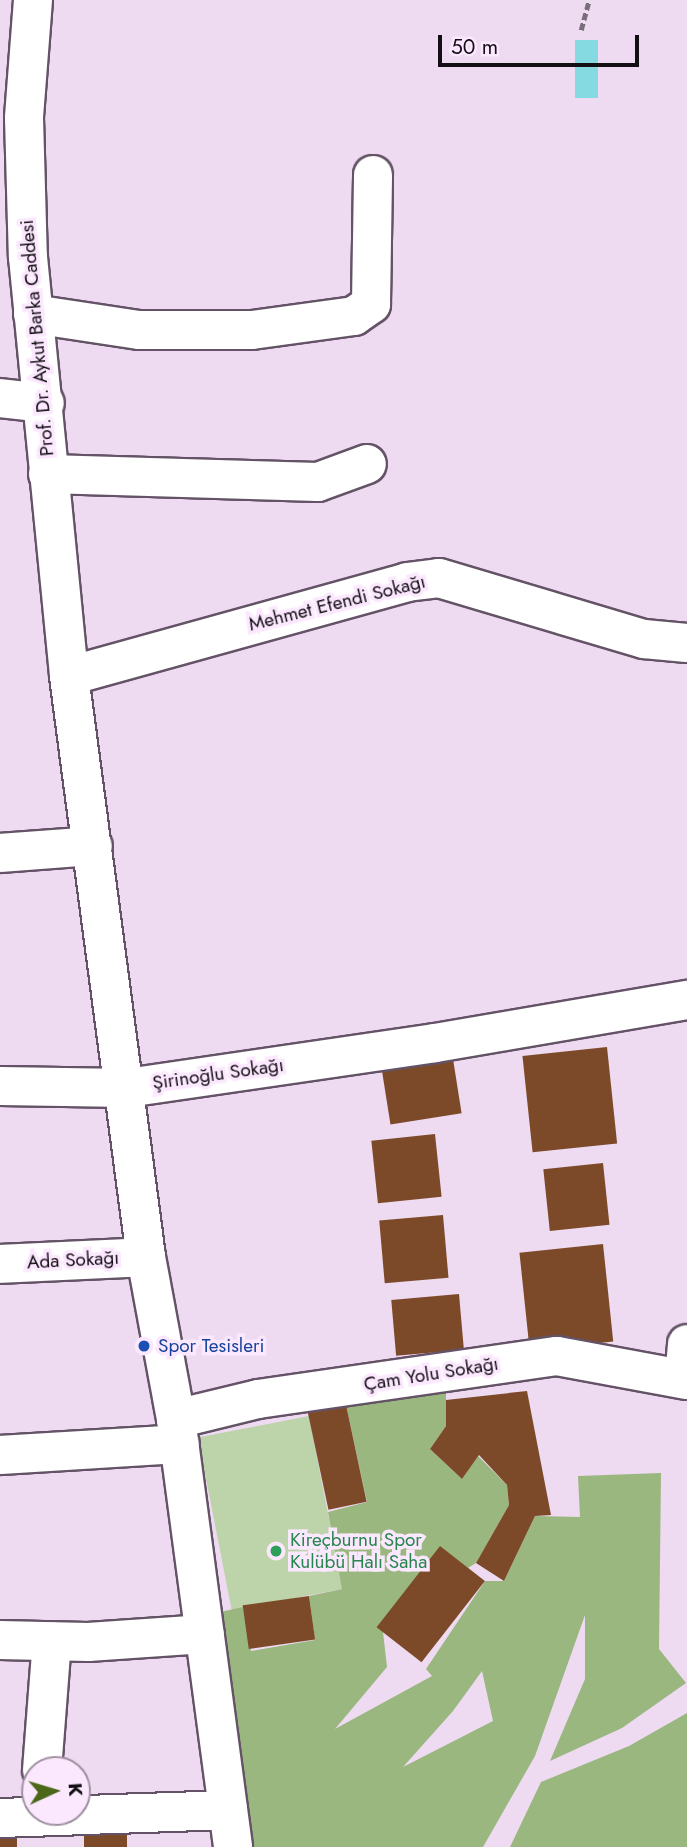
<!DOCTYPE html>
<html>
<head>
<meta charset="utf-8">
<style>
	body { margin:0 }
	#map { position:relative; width:687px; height:1847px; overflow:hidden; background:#eedaf1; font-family:Jost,sans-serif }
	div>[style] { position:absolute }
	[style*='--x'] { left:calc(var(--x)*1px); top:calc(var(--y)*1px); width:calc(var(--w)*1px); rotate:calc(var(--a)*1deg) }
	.green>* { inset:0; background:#bdd3aa; transform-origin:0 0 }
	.forest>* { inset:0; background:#9ab77f }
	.water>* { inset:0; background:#85d9e1; transform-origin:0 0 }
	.building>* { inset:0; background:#7c4a29; transform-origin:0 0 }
	.path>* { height:4.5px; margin-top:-2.25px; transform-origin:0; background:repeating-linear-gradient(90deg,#7a6e7c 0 7px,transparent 0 10.5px) }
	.roads { filter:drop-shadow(2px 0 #645366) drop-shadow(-2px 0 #645366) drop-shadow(0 2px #645366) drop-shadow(0 -2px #645366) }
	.minor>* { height:38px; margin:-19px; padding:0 19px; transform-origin:19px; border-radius:19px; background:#fff }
	.dots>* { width:19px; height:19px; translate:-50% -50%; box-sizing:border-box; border:4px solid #fce8fe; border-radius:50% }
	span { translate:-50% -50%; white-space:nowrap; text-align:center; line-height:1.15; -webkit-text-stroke:7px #fce8fe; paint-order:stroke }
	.street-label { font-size:19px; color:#140e15 }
	.transit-label { font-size:19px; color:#164399 }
	.left { translate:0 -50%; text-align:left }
	.leisure-label { font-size:19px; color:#27864d }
	.north { position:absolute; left:21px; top:1756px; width:70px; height:70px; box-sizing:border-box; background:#fce8fe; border:2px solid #9f91a1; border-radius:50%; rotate:86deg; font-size:19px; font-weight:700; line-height:28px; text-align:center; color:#140e15 }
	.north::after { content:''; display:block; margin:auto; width:24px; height:32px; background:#4c6719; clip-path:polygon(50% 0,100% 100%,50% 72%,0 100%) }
	.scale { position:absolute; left:438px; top:35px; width:201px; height:32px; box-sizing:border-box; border:4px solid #140e15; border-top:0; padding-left:9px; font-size:21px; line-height:24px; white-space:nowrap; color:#140e15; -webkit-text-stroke:5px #fce8fe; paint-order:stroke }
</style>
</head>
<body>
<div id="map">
	<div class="green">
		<i style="left:309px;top:1416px;width:176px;height:113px;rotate:79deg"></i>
	</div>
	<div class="forest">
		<i style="clip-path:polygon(evenodd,446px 1379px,446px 1426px,430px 1449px,462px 1479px,478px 1456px,507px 1485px,509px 1505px,476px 1563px,468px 1568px,440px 1547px,383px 1632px,387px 1667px,335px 1729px,432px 1676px,426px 1669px,485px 1581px,504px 1581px,535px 1516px,580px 1517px,578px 1476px,661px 1473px,659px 1649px,686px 1683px,622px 1728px,550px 1761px,585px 1679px,585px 1615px,535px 1756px,483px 1847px,251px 1847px,220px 1612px,243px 1607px,251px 1651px,315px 1640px,309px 1596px,342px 1589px,328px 1512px,367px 1502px,345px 1400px,446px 1379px,482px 1671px,493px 1721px,403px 1767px,453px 1711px,482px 1671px)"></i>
		<i style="clip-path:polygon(687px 1713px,687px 1847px,510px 1847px,541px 1782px,629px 1746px)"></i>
	</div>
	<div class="water">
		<i style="left:575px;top:40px;width:23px;height:58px"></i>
	</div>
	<div class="building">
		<i style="left:607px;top:1047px;width:97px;height:85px;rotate:84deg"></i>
		<i style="left:453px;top:1059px;width:55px;height:72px;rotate:81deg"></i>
		<i style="left:435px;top:1134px;width:63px;height:64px;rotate:84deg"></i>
		<i style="left:603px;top:1163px;width:62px;height:60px;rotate:84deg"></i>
		<i style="left:443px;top:1215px;width:63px;height:64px;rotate:85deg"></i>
		<i style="left:603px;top:1244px;width:98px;height:84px;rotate:84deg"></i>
		<i style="left:459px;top:1294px;width:56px;height:68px;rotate:85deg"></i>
		<i style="clip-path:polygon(527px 1391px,551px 1515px,535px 1516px,504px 1581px,476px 1563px,509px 1505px,507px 1485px,479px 1455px,462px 1479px,430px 1449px,446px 1426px,446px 1400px)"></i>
		<i style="left:345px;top:1400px;width:104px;height:39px;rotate:78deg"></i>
		<i style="left:440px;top:1546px;width:57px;height:103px;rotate:38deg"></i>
		<i style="left:309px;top:1596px;width:44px;height:67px;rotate:82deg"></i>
		<i style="left:127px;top:1819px;width:28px;height:43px;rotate:90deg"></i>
		<i style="left:0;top:1828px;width:17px;height:19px"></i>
	</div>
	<div class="path">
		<i style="--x:581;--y:30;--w:31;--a:-75"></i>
	</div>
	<div class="roads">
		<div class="minor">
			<i style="--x:33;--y:0;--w:118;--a:94.4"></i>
			<i style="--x:24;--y:118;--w:139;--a:88.4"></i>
			<i style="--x:28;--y:257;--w:421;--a:84.4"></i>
			<i style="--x:69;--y:676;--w:586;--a:82.45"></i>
			<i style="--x:146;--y:1257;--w:165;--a:79.5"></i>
			<i style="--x:176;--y:1419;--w:432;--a:82.4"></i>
			<i style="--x:33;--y:314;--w:107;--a:8.6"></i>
			<i style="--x:139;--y:330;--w:113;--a:0"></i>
			<i style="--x:252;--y:330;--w:103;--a:-7.8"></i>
			<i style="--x:354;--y:316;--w:21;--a:-35"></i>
			<i style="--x:371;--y:304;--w:129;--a:-89.1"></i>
			<i style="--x:0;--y:398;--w:45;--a:6.3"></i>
			<i style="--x:48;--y:474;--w:270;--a:1.7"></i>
			<i style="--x:318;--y:482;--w:52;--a:-20.2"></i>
			<i style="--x:69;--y:676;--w:351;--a:-15.5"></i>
			<i style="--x:407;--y:582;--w:32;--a:-7"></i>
			<i style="--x:439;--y:578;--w:214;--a:16.6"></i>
			<i style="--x:644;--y:639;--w:43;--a:5.3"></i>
			<i style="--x:0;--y:853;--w:93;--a:-4.3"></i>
			<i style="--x:0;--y:1086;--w:127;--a:0.9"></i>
			<i style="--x:127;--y:1088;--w:311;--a:-8.3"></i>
			<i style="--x:435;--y:1043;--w:256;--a:-9.7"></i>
			<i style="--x:0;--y:1264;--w:146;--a:-2.7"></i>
			<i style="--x:684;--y:1379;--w:35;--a:-85"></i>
			<i style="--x:176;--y:1419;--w:84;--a:-13.7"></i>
			<i style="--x:258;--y:1399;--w:302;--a:-8.2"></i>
			<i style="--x:557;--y:1356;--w:132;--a:10.5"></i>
			<i style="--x:0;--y:1455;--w:180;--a:-3.5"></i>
			<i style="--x:0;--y:1640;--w:88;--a:1.3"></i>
			<i style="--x:88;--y:1642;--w:117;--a:-3.9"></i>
			<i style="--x:42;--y:1770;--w:129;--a:-85.6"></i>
			<i style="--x:0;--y:1818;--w:228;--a:-2"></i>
		</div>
	</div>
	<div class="dots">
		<i style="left:144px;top:1346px;background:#1a4fb4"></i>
		<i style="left:276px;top:1551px;background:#2e9e5b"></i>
	</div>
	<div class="street-label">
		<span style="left:37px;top:338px;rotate:-95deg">Prof. Dr. Aykut Barka Caddesi</span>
		<span style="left:337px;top:603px;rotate:-14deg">Mehmet Efendi Sokağı</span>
		<span style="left:218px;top:1074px;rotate:-8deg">Şirinoğlu Sokağı</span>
		<span style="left:73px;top:1260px;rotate:-3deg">Ada Sokağı</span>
		<span style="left:431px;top:1374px;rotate:-9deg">Çam Yolu Sokağı</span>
	</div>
	<div class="transit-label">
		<span class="left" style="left:158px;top:1346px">Spor Tesisleri</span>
	</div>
	<div class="leisure-label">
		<span class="left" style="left:290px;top:1551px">Kireçburnu Spor<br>Kulübü Halı Saha</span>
	</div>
	<div class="north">K</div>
	<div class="scale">50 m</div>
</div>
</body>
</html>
